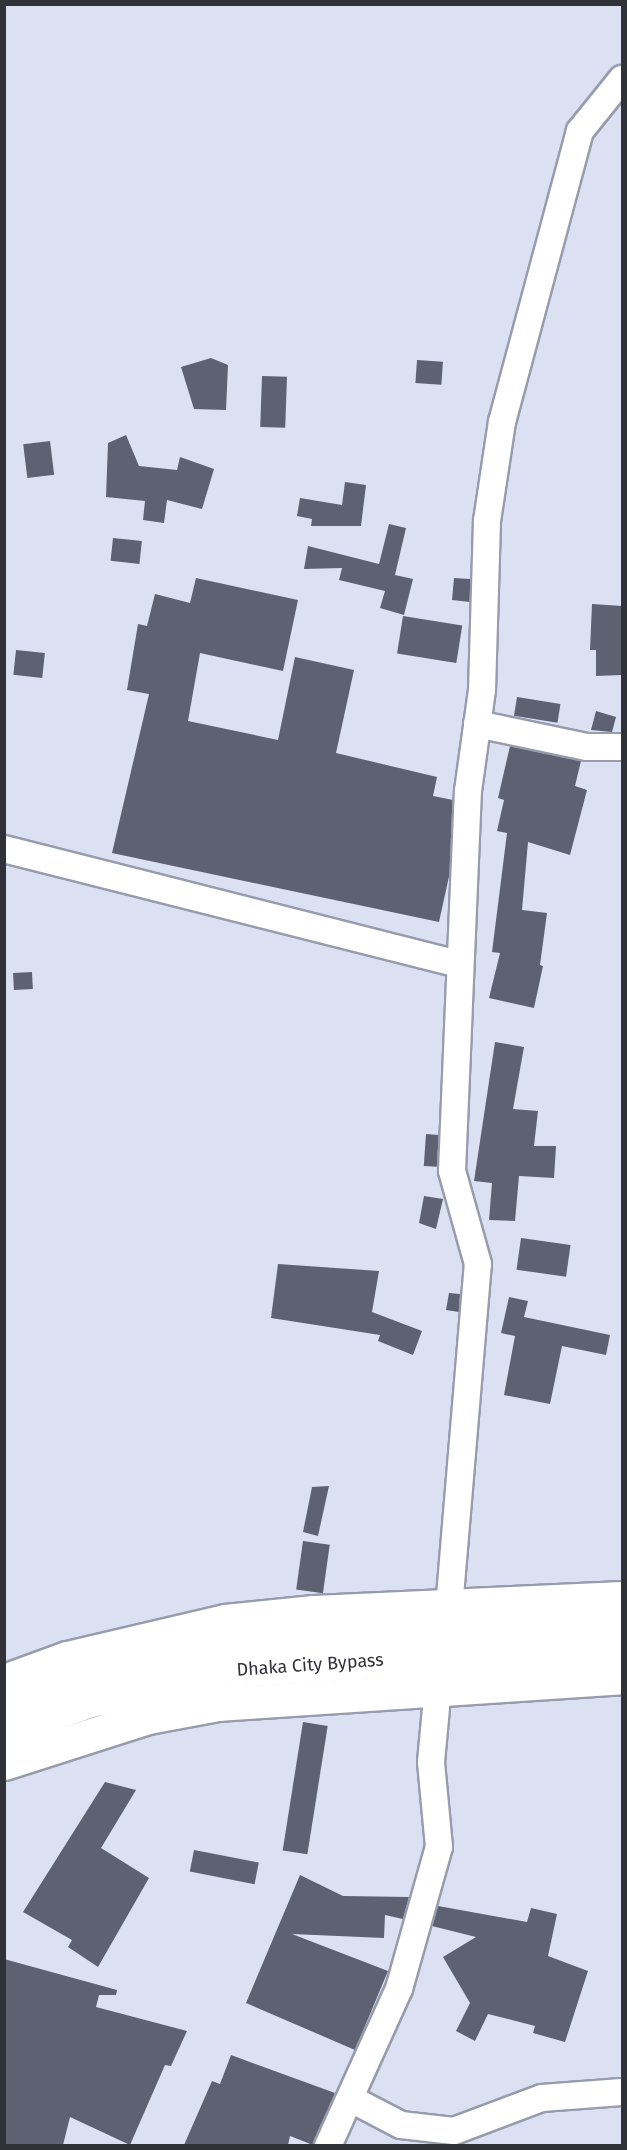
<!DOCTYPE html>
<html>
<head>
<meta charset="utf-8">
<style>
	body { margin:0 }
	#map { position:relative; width:627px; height:2150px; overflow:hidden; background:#dbe0f3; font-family:"Fira Sans",sans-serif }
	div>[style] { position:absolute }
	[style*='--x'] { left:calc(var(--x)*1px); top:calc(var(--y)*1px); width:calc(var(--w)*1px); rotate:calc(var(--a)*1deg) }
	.building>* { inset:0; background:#5d6171; transform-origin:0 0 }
	.roads { filter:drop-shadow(2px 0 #979cad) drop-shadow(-2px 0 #979cad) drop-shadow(0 2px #979cad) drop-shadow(0 -2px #979cad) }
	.minor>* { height:26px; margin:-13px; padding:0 13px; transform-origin:13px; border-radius:13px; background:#fff }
	.secondary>* { height:33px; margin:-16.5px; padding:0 16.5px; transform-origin:16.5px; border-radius:16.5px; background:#fff }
	.trunk>* { height:33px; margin:-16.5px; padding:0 16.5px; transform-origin:16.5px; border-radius:16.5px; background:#fff }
	span { translate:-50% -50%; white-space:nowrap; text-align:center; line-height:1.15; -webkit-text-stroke:6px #fff; paint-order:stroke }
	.street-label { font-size:18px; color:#303139 }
	.frame { position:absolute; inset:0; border:6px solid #303139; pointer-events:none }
</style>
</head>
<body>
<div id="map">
	<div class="building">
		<i style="clip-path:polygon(211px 358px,228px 365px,226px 410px,194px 409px,181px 367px)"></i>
		<i style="left:417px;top:360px;width:26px;height:23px;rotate:4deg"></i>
		<i style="left:262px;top:376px;width:25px;height:51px;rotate:2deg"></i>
		<i style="clip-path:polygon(126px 435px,139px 466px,177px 470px,180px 457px,214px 469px,202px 509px,167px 500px,164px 523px,143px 520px,145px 501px,106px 497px,108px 443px)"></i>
		<i style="left:50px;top:441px;width:34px;height:27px;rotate:83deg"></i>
		<i style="clip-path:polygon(345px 482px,366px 485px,361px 526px,311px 526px,312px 519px,297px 516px,300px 498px,342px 505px)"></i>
		<i style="clip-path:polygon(389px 524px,406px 528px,395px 575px,413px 579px,404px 615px,380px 608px,385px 591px,339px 580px,342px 568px,304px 569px,308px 546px,379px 564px)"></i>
		<i style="left:113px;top:538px;width:29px;height:23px;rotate:6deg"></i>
		<i style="clip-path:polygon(196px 578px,298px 600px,283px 671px,200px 653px,188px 721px,278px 740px,295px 657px,354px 670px,336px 753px,437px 777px,433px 796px,453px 800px,450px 872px,439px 922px,112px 853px,149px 694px,127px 690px,138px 624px,147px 626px,155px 594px,190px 603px)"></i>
		<i style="clip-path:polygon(454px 578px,470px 579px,470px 602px,452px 600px)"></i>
		<i style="clip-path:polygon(592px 604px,622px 606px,622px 675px,596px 676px,596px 650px,590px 650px)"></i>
		<i style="left:403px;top:616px;width:60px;height:38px;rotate:9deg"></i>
		<i style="left:16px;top:650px;width:29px;height:25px;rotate:6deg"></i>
		<i style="left:517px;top:697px;width:44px;height:19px;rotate:9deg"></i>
		<i style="clip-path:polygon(596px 711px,616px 717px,612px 732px,591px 730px)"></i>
		<i style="clip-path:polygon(510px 746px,581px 761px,575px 786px,587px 790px,570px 855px,528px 842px,522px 910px,547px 913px,540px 965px,543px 966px,534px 1008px,489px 998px,500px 953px,492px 952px,507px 833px,497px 831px,504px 800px,498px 798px)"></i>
		<i style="left:32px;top:972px;width:17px;height:19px;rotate:87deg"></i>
		<i style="clip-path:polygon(495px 1042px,524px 1047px,513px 1109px,538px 1111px,534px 1146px,556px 1146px,554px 1178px,519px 1176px,515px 1221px,489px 1220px,492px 1183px,474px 1181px)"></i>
		<i style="left:426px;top:1134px;width:13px;height:32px;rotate:4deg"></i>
		<i style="clip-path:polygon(424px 1196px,443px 1199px,436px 1229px,419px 1223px)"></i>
		<i style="left:521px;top:1238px;width:50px;height:32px;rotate:8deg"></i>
		<i style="clip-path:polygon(278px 1264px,379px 1271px,372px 1312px,422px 1331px,413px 1355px,378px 1341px,380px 1335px,271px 1318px)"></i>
		<i style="clip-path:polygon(449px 1293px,460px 1294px,459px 1312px,446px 1310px)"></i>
		<i style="clip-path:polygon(509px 1297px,528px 1301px,524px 1317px,610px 1335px,606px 1355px,562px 1346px,550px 1404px,504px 1395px,515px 1336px,501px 1333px)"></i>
		<i style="clip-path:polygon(329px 1486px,318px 1536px,303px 1532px,312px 1487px)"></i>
		<i style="left:303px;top:1541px;width:27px;height:49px;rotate:8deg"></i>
		<i style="left:303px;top:1722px;width:25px;height:130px;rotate:9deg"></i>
		<i style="clip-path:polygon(105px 1782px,136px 1790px,101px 1848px,149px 1878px,98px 1967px,68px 1947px,72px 1940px,23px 1912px)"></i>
		<i style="left:194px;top:1850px;width:66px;height:22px;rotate:11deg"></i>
		<i style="clip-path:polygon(300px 1875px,343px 1896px,409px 1897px,403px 1919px,385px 1915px,384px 1938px,292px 1934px,388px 1971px,355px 2050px,246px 2003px)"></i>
		<i style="clip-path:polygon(438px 1906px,527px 1922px,531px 1908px,557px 1914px,548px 1956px,588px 1971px,565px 2042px,533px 2033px,535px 2026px,488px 2014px,475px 2041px,456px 2031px,470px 2003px,443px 1957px,476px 1937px,432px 1926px)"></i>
		<i style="clip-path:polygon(4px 1959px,117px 1990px,116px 1995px,99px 1995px,96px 2007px,187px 2031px,171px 2066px,165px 2065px,130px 2145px,70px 2117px,63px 2145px,4px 2145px)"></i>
		<i style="clip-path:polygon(231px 2055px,335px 2093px,313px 2145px,290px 2136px,288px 2145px,184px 2145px,212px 2081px,220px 2084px)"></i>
	</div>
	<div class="roads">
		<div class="minor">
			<i style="--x:477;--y:724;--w:112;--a:11.8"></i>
			<i style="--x:587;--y:747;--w:35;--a:0"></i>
			<i style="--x:4;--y:849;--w:469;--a:14.2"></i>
			<i style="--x:449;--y:1608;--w:345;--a:-85.2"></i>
			<i style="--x:478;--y:1264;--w:97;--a:-105.6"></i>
			<i style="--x:452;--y:1171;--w:380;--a:-87.6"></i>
			<i style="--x:468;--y:791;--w:102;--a:-82.1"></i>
			<i style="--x:482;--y:690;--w:169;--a:-88.3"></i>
			<i style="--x:487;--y:521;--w:100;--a:-81.4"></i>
			<i style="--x:502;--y:422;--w:301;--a:-75"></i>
			<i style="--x:580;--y:131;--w:67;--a:-51.1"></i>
			<i style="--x:351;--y:2099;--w:56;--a:27.5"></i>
			<i style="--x:401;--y:2125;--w:53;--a:6.5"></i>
			<i style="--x:454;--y:2131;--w:94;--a:-20.6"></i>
			<i style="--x:542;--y:2098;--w:80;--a:-4.3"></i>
			<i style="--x:328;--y:2146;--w:172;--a:-65.7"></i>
			<i style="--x:399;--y:1989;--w:148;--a:-74.3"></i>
			<i style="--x:439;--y:1847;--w:85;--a:-95.4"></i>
			<i style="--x:431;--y:1762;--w:76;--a:-84.7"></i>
		</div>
		<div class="secondary">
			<i style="--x:4;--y:1681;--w:67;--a:-20.1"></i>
			<i style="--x:67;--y:1658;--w:162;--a:-13.2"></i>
			<i style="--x:225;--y:1621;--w:89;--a:-5.8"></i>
			<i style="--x:314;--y:1612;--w:308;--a:-2.6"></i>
			<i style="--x:4;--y:1763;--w:151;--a:-17.7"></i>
			<i style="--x:148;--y:1717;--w:71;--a:-10.5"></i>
			<i style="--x:218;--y:1704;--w:405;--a:-3.8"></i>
		</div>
		<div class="trunk">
			<i style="--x:4;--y:1703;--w:78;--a:-21"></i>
			<i style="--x:77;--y:1675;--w:149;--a:-11.6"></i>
			<i style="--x:223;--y:1645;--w:400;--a:-3.4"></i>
			<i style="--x:4;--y:1731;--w:91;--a:-19.8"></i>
			<i style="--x:90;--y:1700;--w:139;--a:-12"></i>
			<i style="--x:226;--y:1671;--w:397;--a:-3.8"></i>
		</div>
	</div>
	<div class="street-label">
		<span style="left:310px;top:1665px;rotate:-4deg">Dhaka City Bypass</span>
	</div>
	<div class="frame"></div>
</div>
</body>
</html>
